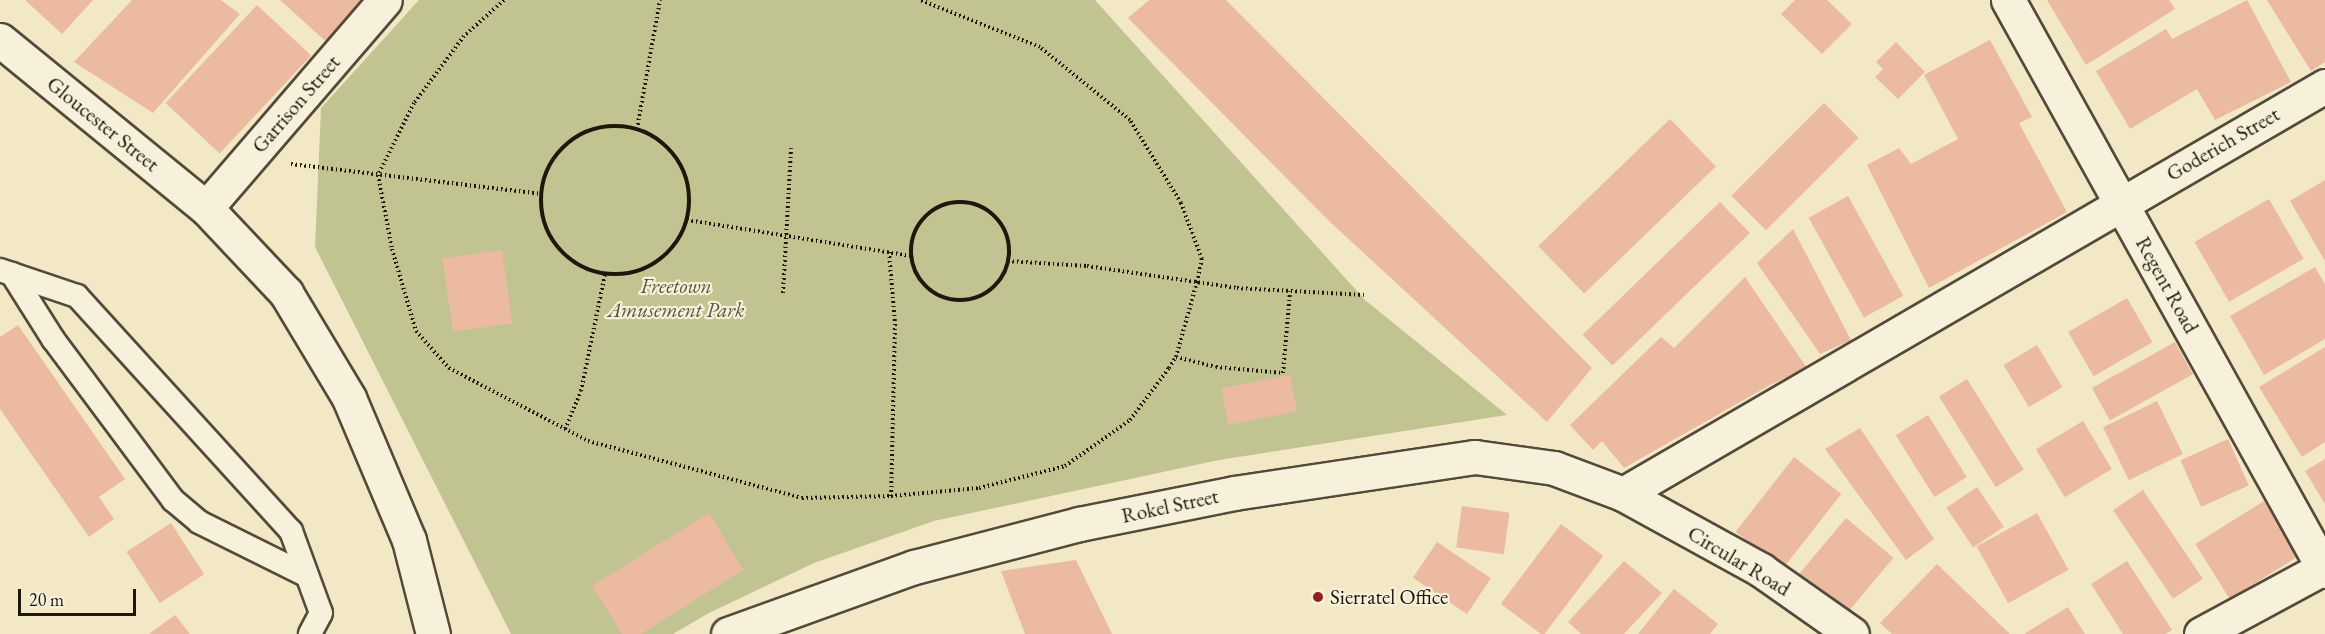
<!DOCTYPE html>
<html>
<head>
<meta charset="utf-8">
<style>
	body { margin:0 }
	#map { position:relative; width:2325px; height:634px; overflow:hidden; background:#f2e8c6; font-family:"EB Garamond",serif }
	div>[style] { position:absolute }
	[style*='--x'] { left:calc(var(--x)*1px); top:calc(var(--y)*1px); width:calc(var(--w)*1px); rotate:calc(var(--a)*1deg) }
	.green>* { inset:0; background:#c1c491 }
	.building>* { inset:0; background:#ebbaa1; transform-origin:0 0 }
	.path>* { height:4px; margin-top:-2px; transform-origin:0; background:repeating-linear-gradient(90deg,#1f160c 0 1.5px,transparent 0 4.5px) }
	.path>.ring { margin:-2px; padding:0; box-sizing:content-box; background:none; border:4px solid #1f160c; border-radius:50% }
	.roads { filter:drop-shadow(2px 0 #544a3a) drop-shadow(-2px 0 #544a3a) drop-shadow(0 2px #544a3a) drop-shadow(0 -2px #544a3a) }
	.lane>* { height:22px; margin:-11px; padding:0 11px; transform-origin:11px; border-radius:11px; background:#f7f0da }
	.street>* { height:33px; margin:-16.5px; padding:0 16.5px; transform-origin:16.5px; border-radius:16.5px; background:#f7f0da }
	.secondary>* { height:33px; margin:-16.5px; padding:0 16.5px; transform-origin:16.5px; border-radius:16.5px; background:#f7f0da }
	.dots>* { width:16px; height:16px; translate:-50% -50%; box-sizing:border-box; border:3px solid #f7f0da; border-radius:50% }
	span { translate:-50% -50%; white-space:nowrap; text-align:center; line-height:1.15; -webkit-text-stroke:4.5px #f7f0da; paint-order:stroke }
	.street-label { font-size:21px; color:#1f160c }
	.park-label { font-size:21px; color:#58533b; font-style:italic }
	.poi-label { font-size:21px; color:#1f160c }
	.left { translate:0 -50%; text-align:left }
	.scale { position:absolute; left:18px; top:589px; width:118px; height:27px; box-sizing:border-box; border:3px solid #1f160c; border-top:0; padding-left:8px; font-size:18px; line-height:21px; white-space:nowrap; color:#1f160c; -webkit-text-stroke:4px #f7f0da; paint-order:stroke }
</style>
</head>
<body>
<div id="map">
	<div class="green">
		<i style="clip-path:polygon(419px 0,1095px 0,1365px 300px,1507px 415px,1219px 460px,934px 521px,814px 563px,709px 613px,673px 634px,511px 634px,315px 247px,321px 108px)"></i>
	</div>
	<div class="building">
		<i style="clip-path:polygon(25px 0,93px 0,62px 34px)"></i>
		<i style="clip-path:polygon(132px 0,221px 0,240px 14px,153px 113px,74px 62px)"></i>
		<i style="clip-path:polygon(280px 0,375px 0,332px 47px)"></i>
		<i style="clip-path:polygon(1149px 0,1226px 0,1592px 368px,1547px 422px,1328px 220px,1128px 18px)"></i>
		<i style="clip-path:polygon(1795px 0,1827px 0,1852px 24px,1822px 54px,1781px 14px)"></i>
		<i style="clip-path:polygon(2047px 0,2169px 0,2175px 9px,2086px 65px)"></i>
		<i style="clip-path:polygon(2247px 0,2291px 82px,2215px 120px,2197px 89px,2130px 129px,2096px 71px,2166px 29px,2172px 39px)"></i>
		<i style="clip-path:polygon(2267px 0,2325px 0,2325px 62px,2311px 71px)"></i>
		<i style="left:257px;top:5px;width:74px;height:134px;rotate:43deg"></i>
		<i style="clip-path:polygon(1990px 40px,2032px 117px,2019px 123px,2067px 212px,1929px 288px,1867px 165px,1899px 148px,1911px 164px,1958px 139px,1924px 75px)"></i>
		<i style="clip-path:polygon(1896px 42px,1925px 72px,1898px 99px,1875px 77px,1883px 69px,1876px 62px)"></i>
		<i style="left:1824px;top:103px;width:49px;height:131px;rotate:45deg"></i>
		<i style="left:1670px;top:119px;width:66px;height:183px;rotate:46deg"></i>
		<i style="clip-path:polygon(2325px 180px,2325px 261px,2290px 201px)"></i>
		<i style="left:1848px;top:196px;width:114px;height:45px;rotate:61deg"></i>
		<i style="left:2269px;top:199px;width:69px;height:86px;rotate:60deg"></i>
		<i style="left:1720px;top:202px;width:43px;height:191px;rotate:46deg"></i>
		<i style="clip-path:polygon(1793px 229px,1851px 340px,1820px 354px,1757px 263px)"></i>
		<i style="left:502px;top:250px;width:74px;height:60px;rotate:82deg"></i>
		<i style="clip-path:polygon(2315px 267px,2325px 284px,2325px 339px,2264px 375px,2230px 316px)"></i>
		<i style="clip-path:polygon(1745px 277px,1807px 368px,1770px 385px,1624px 468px,1602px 441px,1593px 450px,1570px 425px,1661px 337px,1674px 348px)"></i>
		<i style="left:2127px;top:298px;width:51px;height:68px;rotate:60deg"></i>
		<i style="clip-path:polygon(18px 325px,125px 479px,99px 497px,114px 519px,89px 537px,0 409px,0 337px)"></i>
		<i style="left:2175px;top:342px;width:37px;height:95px;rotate:61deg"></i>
		<i style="left:2037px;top:345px;width:49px;height:39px;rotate:59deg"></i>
		<i style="clip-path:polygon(2325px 347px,2325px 442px,2302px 457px,2259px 387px)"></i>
		<i style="left:1290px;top:375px;width:37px;height:70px;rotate:79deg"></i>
		<i style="left:1967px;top:379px;width:107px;height:33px;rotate:58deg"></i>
		<i style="left:2157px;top:401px;width:59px;height:60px;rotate:64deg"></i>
		<i style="left:1928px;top:415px;width:73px;height:38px;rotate:58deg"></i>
		<i style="left:2083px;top:421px;width:56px;height:55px;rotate:59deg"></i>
		<i style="clip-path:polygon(1860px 428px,1934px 539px,1906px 560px,1825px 449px)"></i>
		<i style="left:2228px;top:439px;width:51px;height:52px;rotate:66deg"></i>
		<i style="left:1794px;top:457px;width:60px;height:95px;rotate:38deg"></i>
		<i style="clip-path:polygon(2325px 459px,2325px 504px,2305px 471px)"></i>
		<i style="left:1977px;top:487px;width:48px;height:37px;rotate:56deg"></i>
		<i style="left:2143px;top:490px;width:107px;height:36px;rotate:56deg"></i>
		<i style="left:2264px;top:501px;width:65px;height:81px;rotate:58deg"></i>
		<i style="left:1462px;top:506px;width:48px;height:42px;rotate:8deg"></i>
		<i style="clip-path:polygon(709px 513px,743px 570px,641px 634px,622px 634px,592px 586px)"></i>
		<i style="left:2037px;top:513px;width:65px;height:69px;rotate:61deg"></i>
		<i style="left:1846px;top:518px;width:62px;height:73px;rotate:40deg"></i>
		<i style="left:171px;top:523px;width:61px;height:53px;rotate:57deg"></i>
		<i style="left:1561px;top:524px;width:53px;height:100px;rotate:37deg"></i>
		<i style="left:1437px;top:542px;width:65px;height:43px;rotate:34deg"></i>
		<i style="clip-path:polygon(1076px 560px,1112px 634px,1025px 634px,1001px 571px)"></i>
		<i style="clip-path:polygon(1624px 561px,1662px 593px,1624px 634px,1581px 634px,1568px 622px)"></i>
		<i style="clip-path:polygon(2127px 561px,2172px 630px,2165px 634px,2123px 634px,2091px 584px)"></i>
		<i style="clip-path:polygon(1937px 564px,2010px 634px,1892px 634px,1880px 623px)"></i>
		<i style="clip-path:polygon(1674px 589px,1718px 624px,1710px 634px,1638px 634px)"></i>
		<i style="clip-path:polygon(2068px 607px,2085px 634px,2024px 634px)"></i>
		<i style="clip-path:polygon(175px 615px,190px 634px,149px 634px)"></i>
	</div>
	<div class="path">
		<i style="--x:504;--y:0;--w:54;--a:138"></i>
		<i style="--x:464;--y:36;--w:84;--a:126.7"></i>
		<i style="--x:414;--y:103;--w:80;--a:116.6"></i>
		<i style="--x:378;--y:175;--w:75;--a:79.3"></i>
		<i style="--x:392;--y:249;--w:85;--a:73.7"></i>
		<i style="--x:416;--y:331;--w:50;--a:48.3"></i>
		<i style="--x:449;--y:368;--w:157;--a:27.7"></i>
		<i style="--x:588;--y:441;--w:221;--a:14.9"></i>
		<i style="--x:802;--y:498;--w:89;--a:-1.3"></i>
		<i style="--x:891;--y:496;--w:88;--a:-5.2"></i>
		<i style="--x:979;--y:488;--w:89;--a:-14.3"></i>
		<i style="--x:1065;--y:466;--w:80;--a:-35.3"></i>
		<i style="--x:1130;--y:420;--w:65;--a:-53.1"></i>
		<i style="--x:1169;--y:368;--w:13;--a:-58"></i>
		<i style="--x:1176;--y:357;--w:78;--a:-74.4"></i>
		<i style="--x:1197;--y:282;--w:24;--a:-78"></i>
		<i style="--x:1202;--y:259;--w:60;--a:-110.6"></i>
		<i style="--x:1181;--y:203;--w:97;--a:-121.6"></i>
		<i style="--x:1130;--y:120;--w:116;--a:-141"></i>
		<i style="--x:1040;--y:47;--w:129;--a:-158.6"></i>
		<i class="ring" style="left:541px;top:126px;width:144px;height:144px"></i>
		<i style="--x:637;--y:129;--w:131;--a:-79.9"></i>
		<i style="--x:291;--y:164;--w:252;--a:6.8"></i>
		<i class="ring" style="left:911px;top:202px;width:94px;height:94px"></i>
		<i style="--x:687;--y:220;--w:227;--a:9.1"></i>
		<i style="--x:889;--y:252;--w:72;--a:85.2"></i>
		<i style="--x:895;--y:324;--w:172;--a:91.3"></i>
		<i style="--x:1008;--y:261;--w:79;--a:3.6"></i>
		<i style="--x:1087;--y:266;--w:152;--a:8.3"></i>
		<i style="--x:1237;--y:288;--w:127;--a:3.2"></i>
		<i style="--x:783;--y:293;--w:145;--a:-86.8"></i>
		<i style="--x:1176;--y:357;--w:41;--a:14"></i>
		<i style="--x:1216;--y:367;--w:67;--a:5.1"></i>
		<i style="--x:1283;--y:373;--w:82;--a:-85.1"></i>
		<i style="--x:565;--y:429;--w:41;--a:-67.2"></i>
		<i style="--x:581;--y:391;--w:119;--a:-78.4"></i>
	</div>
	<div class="roads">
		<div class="lane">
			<i style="--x:0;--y:270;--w:81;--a:18.7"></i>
			<i style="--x:77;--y:296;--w:318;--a:47.7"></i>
			<i style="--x:291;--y:531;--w:87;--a:69.9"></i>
			<i style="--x:321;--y:613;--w:24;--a:118"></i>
			<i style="--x:12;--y:274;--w:77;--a:57.8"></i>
			<i style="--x:53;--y:339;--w:201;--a:53.3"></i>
			<i style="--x:173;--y:500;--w:34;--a:40"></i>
			<i style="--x:199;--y:522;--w:119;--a:26.4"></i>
		</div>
		<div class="street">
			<i style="--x:2008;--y:0;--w:653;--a:60.96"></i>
			<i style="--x:206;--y:208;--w:274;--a:-49.3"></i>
			<i style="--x:2201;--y:634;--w:141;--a:-28.4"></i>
		</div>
		<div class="secondary">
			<i style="--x:0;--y:40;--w:266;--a:39.2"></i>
			<i style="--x:206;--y:208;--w:117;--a:46.7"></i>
			<i style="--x:286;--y:293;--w:122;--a:59"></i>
			<i style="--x:349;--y:398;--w:154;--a:67.1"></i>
			<i style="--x:409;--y:540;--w:97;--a:75.7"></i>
			<i style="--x:1623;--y:494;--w:812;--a:-30.17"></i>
			<i style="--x:728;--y:634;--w:198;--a:-19.8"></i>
			<i style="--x:914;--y:567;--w:171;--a:-14.6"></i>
			<i style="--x:1079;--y:524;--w:158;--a:-11.3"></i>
			<i style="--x:1234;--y:493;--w:244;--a:-8.5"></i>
			<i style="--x:1475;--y:457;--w:80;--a:7.9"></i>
			<i style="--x:1554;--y:468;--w:74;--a:20.6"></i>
			<i style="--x:1623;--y:494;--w:158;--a:28.8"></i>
			<i style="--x:1761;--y:570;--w:111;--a:35.1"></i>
		</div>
	</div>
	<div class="dots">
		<i style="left:1318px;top:597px;background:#8f2418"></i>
	</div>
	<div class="street-label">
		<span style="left:296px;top:104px;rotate:-49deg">Garrison Street</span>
		<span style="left:103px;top:124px;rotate:39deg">Gloucester Street</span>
		<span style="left:2223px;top:144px;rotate:-30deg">Goderich Street</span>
		<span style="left:2167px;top:285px;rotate:61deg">Regent Road</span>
		<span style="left:1170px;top:506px;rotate:-12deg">Rokel Street</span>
		<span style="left:1739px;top:561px;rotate:31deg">Circular Road</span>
	</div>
	<div class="park-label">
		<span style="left:676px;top:298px">Freetown<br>Amusement Park</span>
	</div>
	<div class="poi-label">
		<span class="left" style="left:1330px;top:597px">Sierratel Office</span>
	</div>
	<div class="scale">20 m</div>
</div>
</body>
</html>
